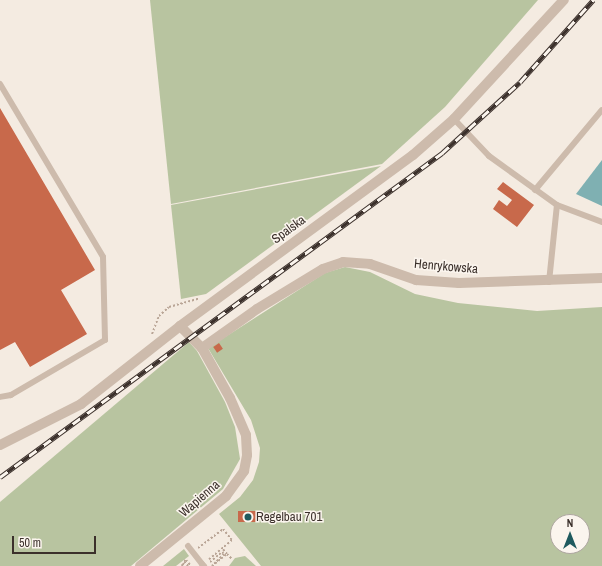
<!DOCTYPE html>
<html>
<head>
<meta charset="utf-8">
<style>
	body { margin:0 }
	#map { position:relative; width:602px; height:566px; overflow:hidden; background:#f4ebe1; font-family:"Archivo Narrow",sans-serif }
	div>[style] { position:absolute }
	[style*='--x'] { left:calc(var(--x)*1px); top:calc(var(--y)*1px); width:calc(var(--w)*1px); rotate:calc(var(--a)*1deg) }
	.green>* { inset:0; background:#b8c4a0 }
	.water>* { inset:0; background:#7fb0b2 }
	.building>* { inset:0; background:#c8694b; transform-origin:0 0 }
	.path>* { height:2px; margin-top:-1px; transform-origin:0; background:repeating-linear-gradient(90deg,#b9a596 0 2px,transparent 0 4px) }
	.service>* { height:6px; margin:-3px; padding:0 3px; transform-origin:3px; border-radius:3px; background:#cdbbac }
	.minor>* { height:10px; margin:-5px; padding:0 5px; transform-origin:5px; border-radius:5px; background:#cdbbac }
	.tertiary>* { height:10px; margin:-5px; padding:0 5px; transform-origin:5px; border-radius:5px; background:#cdbbac }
	.rail>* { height:4.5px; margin-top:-2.25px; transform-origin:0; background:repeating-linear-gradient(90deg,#fbf5ee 0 9px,#3b302b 0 18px); box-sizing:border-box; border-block:1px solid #3b302b }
	.service-bridge>* { height:6px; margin:-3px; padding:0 3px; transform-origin:3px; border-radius:3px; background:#cdbbac }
	.dots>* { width:11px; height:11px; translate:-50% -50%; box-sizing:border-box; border:2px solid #fbf5ee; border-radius:50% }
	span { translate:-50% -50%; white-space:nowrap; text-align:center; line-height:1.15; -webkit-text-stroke:3px #fbf5ee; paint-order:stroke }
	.street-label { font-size:13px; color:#3b302b }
	.poi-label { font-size:13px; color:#3b302b }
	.left { translate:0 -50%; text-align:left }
	.north { position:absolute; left:550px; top:514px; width:40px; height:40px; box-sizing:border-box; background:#fbf5ee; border:1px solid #aea6a0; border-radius:50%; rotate:0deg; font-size:11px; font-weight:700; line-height:16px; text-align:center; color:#3b302b }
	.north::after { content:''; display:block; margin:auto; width:14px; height:18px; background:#1f5a5e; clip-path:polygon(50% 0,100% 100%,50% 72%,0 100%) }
	.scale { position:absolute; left:12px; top:536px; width:84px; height:18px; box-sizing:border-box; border:2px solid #3b302b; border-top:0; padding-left:5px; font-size:12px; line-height:14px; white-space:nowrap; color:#3b302b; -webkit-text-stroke:3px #fbf5ee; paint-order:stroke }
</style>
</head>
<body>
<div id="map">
	<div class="green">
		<i style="clip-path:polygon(150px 0,538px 0,445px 107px,382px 164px,171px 204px)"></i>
		<i style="clip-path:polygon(381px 166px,206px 294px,181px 299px,171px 205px)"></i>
		<i style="clip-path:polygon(evenodd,345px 267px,370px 272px,415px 294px,458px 303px,537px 311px,602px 307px,602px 566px,261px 566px,219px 514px,240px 497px,253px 480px,259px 462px,260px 448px,251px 420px,208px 348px,325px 273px,345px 267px,558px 522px,582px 522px,582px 546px,558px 546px,558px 522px)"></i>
		<i style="clip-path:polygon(189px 342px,197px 351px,225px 402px,235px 427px,240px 459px,223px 489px,131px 566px,0 566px,0 502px)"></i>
		<i style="clip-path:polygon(184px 549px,189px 556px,176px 566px,163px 566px)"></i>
		<i style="clip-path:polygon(245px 556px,256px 566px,229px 566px,235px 558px)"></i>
	</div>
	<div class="water">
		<i style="clip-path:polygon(602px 160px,602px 206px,576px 194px)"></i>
	</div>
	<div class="building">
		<i style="clip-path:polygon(0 108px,95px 270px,61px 290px,87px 334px,30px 367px,15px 342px,0 350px)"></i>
		<i style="clip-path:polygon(503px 182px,534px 205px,517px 227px,493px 209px,499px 200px,507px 206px,512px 200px,497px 189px)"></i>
		<i style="left:219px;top:343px;width:7px;height:7px;rotate:56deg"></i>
		<i style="left:238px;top:511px;width:21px;height:11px"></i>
	</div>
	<div class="path">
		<i style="--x:152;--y:334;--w:19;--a:-69"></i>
		<i style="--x:159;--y:316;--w:13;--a:-42"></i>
		<i style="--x:169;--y:307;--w:32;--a:-16"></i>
		<i style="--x:198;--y:548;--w:31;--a:-37"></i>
		<i style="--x:223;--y:529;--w:14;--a:51"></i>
		<i style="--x:232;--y:540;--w:30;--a:140"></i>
		<i style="--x:227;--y:554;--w:7;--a:45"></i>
		<i style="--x:210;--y:562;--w:16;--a:-40"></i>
		<i style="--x:222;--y:552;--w:3;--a:45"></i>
		<i style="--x:224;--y:554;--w:17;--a:135"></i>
		<i style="--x:212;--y:566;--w:19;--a:-39"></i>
		<i style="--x:227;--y:554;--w:8;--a:-130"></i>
		<i style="--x:182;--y:566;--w:3;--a:-72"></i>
		<i style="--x:183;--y:563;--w:4;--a:56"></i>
		<i style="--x:188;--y:566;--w:6;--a:-129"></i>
		<i style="--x:184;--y:561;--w:2;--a:-27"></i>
		<i style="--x:186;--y:560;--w:8;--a:50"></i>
	</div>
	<div class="service">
		<i style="--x:0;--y:84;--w:201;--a:59.2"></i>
		<i style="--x:103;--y:257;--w:83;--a:88.6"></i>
		<i style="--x:105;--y:340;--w:109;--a:149.7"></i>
		<i style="--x:11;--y:395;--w:11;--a:170"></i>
		<i style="--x:454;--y:119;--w:51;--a:46.6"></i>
		<i style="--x:489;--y:156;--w:84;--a:35.8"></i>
		<i style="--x:557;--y:205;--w:48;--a:20.7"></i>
		<i style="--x:535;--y:190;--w:104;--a:-50.1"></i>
		<i style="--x:549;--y:282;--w:77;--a:-84.1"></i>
		<i style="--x:188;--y:546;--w:23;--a:52"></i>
	</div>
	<div class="minor">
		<i style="--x:180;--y:326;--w:31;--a:45"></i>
		<i style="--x:202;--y:348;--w:67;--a:-35.3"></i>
		<i style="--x:257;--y:309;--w:77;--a:-31.2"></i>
		<i style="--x:323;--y:269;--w:21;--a:-19"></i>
		<i style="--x:343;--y:262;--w:27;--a:4"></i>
		<i style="--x:370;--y:264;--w:49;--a:19.2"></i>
		<i style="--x:416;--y:280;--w:43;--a:4"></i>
		<i style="--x:459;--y:283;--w:143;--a:-2"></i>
		<i style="--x:140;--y:566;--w:111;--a:-39.1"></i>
		<i style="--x:226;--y:496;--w:31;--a:-54"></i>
		<i style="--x:244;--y:471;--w:16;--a:-79"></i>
		<i style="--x:247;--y:455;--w:20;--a:-93"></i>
		<i style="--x:246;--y:435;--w:40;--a:-113.4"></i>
		<i style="--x:230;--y:398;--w:57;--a:-119.2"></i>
	</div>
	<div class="tertiary">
		<i style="--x:0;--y:445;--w:91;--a:-26.8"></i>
		<i style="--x:81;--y:404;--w:126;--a:-38.2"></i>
		<i style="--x:180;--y:326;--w:289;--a:-36.3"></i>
		<i style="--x:413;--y:155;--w:55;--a:-41.3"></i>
		<i style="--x:454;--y:119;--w:162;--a:-47.3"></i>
	</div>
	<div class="rail">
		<i style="--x:0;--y:477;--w:548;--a:-36.24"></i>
		<i style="--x:442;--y:153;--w:105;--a:-42.3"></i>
		<i style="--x:520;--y:82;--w:110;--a:-48.3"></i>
	</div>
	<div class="service-bridge">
		<i style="--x:202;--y:564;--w:3;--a:45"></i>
	</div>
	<div class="dots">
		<i style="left:248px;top:517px;background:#1f5a5e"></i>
	</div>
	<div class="street-label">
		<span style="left:289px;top:230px;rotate:-36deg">Spalska</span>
		<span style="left:446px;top:267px;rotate:5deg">Henrykowska</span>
		<span style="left:200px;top:499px;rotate:-41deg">Wapienna</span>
	</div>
	<div class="poi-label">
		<span class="left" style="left:256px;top:517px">Regelbau 701</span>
	</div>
	<div class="north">N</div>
	<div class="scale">50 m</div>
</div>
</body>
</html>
